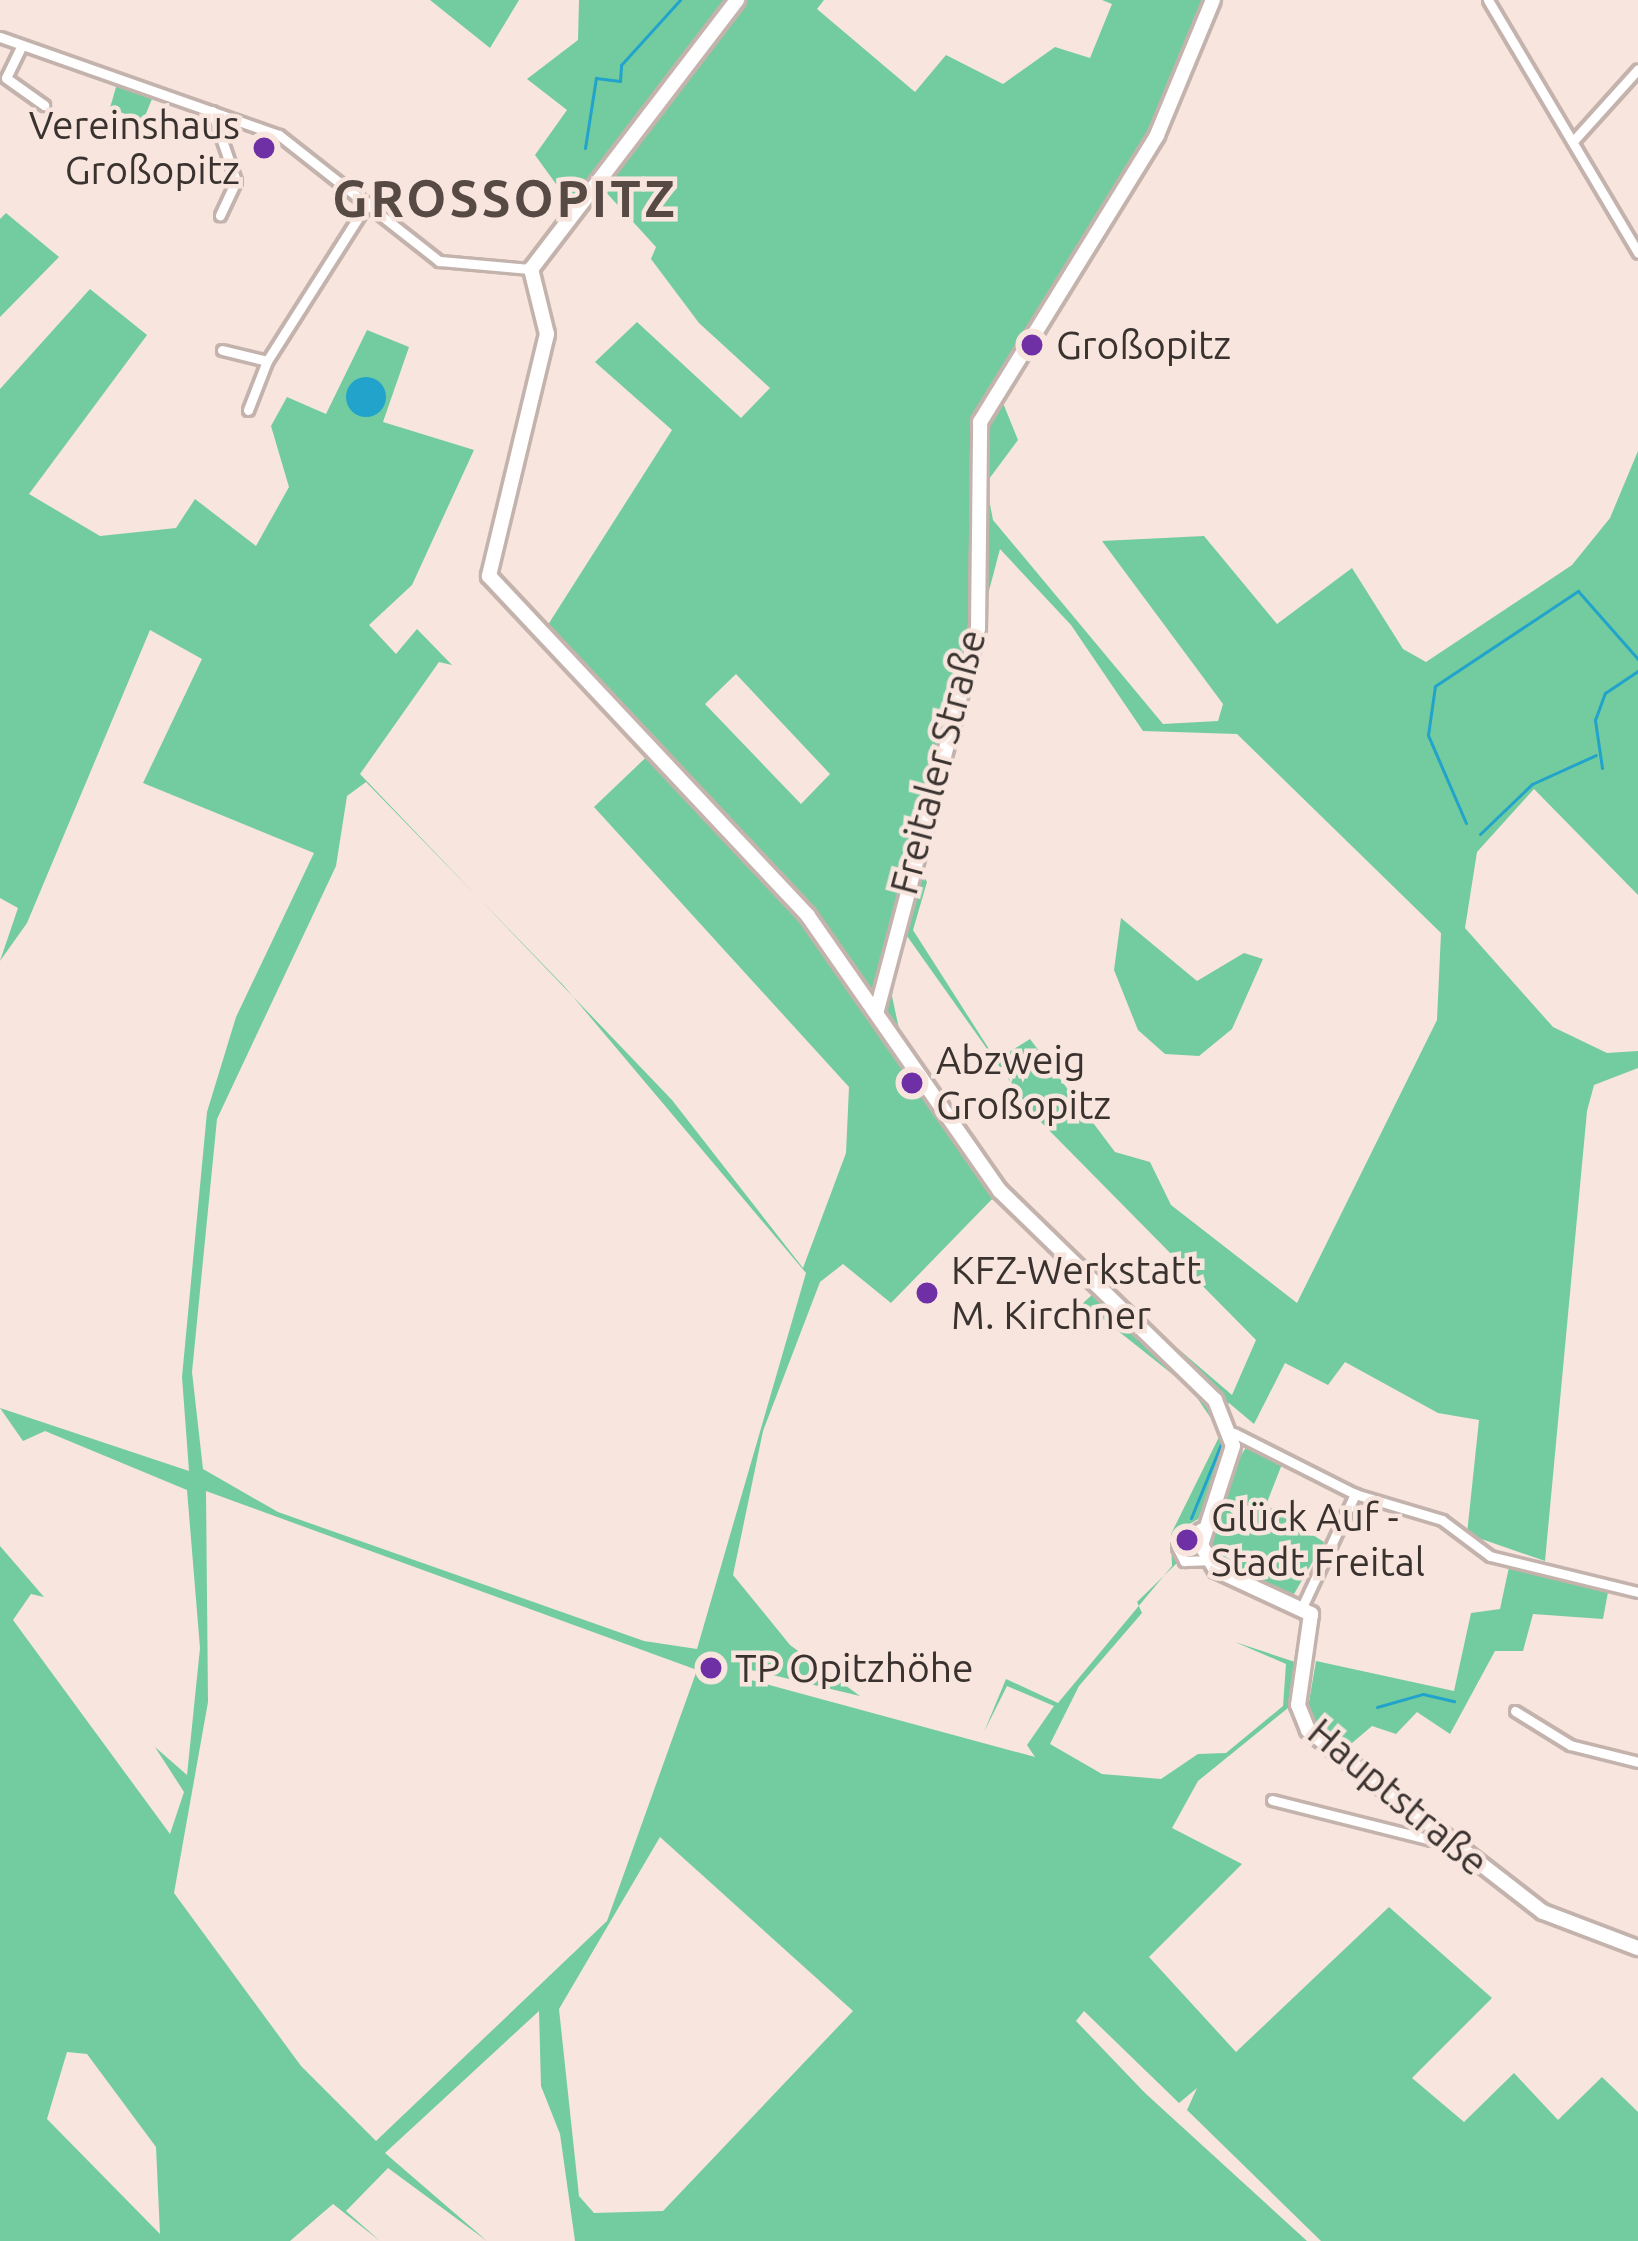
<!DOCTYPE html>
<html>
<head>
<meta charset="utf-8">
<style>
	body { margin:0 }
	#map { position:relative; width:1638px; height:2241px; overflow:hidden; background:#f7e5de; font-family:Ubuntu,sans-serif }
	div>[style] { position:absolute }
	.green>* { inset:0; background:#73cc9f }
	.water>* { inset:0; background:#22a3cc }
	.round { border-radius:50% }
	.stream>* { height:3px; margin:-1.5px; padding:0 1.5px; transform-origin:1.5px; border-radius:1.5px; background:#22a3cc }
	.roads { filter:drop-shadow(3px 0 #c4b3ad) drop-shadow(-3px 0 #c4b3ad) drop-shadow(0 3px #c4b3ad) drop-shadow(0 -3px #c4b3ad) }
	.street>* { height:9px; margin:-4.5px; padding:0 4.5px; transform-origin:4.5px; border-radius:4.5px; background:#fff }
	.secondary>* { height:14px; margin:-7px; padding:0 7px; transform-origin:7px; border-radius:7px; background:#fff }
	.dots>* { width:33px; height:33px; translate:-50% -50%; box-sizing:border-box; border:6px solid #f7e5de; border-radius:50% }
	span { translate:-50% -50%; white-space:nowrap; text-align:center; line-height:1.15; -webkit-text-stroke:9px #f7e5de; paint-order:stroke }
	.poi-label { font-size:39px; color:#39322f }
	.right { translate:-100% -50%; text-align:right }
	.left { translate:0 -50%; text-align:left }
	.street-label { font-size:39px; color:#39322f }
	.district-label { font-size:51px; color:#574943; font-weight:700; letter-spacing:3px }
</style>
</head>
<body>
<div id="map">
	<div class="green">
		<i style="clip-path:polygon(430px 0,519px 0,490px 48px)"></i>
		<i style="clip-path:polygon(evenodd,579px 0,824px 0,817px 9px,915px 92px,946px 55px,1003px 84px,1055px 47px,1090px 58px,1112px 4px,1102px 0,1219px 0,1149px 164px,1001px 398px,1018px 440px,986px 483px,993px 520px,1163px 724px,1218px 721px,1223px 704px,1102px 541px,1204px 536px,1277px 624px,1352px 568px,1403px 649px,1426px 662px,1572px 565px,1610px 518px,1638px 451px,1638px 895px,1534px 789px,1477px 852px,1465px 928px,1553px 1027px,1607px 1053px,1638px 1051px,1638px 1068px,1594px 1085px,1587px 1111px,1545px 1561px,1467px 1534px,1479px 1420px,1438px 1413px,1345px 1362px,1328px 1385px,1285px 1363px,1254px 1424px,1229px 1403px,1217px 1408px,1226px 1451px,1198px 1519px,1173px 1534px,1177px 1563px,1137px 1602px,1142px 1613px,1079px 1686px,1050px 1744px,1102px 1774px,1161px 1779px,1198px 1754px,1226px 1753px,1283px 1706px,1286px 1664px,1235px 1642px,1295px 1662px,1288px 1708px,1198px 1781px,1172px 1828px,1242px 1864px,1149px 1957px,1236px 2052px,1389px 1907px,1492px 1998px,1412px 2078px,1464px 2122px,1514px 2073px,1558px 2120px,1602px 2077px,1638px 2112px,1638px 2241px,1321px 2241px,1187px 2110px,1197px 2088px,1179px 2103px,1084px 2011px,1076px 2021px,1145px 2093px,1307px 2241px,575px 2241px,560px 2134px,541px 2086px,539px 2011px,385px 2153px,487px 2241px,388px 2168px,346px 2211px,380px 2241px,333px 2204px,290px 2241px,0 2241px,0 1546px,44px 1597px,31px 1594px,13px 1620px,170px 1834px,184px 1792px,155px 1747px,187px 1775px,200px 1648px,187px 1490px,45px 1431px,23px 1441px,0 1408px,189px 1471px,182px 1377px,207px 1112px,236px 1017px,314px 853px,143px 783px,202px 659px,150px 630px,27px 923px,0 961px,18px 908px,0 898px,0 389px,90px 289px,147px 335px,29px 494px,100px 536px,176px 528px,195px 499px,256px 546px,289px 487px,271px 426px,287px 397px,326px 414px,367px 330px,409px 347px,383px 422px,474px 450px,412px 585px,369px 625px,396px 654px,417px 629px,452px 665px,439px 662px,360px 774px,672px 1100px,803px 1268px,846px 1153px,849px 1087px,594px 807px,661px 743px,544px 631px,672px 430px,595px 362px,637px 322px,741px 418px,770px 388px,699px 323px,651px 259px,656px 247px,593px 178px,569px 202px,535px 155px,567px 110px,527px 79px,578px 40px,579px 0,1000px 549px,1071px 625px,1143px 731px,1237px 734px,1441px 933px,1437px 1020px,1297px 1303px,1171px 1205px,1150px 1162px,1115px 1152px,1030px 1039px,996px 1060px,913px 930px,927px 882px,917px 863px,1000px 549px,579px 0,736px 674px,830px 774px,801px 804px,705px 704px,736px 674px,579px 0,366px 782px,564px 986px,806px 1273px,697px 1649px,644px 1641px,278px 1512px,203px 1469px,192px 1372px,217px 1119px,336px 866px,347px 796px,366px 782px,579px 0,902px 929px,1034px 1115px,1256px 1340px,1232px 1395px,1105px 1286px,975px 1149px,899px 1029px,892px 996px,902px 929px,579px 0,996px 1195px,1093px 1294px,1083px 1303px,1191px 1389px,1221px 1433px,1171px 1534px,1172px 1566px,1058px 1703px,1006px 1679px,984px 1732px,1007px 1686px,1054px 1706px,1027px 1745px,1035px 1757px,744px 1678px,747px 1669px,860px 1696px,790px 1645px,733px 1575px,763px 1431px,820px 1282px,843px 1264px,891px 1303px,996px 1195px,579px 0,206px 1491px,697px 1670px,607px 1921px,376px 2141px,301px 2066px,174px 1893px,208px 1702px,206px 1491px,579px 0,660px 1837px,853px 2011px,663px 2211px,594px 2213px,579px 2196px,559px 2009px,660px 1837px,579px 0,67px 2052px,87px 2054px,156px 2147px,160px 2234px,47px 2119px,67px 2052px)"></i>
		<i style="clip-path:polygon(118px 80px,154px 94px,143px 121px,110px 108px)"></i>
		<i style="clip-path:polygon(6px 213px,59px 257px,0 317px,0 219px)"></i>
		<i style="clip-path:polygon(1121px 918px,1197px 981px,1244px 953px,1263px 959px,1232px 1029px,1199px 1056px,1165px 1054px,1138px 1030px,1114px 970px)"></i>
		<i style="clip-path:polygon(1248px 1444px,1284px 1459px,1266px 1505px,1324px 1542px,1294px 1594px,1230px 1570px,1212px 1545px,1220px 1490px)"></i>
		<i style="clip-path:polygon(1509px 1567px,1608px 1592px,1603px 1619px,1533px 1614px,1523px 1651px,1495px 1651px,1450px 1734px,1417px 1712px,1396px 1734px,1372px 1726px,1345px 1749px,1322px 1731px,1308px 1708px,1316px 1661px,1454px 1691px,1471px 1613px,1500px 1609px)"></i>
	</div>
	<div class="water">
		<i class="round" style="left:346px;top:377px;width:40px;height:40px"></i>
	</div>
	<div class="stream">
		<i style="left:585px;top:148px;width:71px;rotate:-81.1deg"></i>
		<i style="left:596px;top:78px;width:24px;rotate:7deg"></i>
		<i style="left:620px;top:81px;width:16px;rotate:-86deg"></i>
		<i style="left:621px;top:65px;width:88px;rotate:-47.8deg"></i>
		<i style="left:1602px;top:768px;width:49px;rotate:-98.3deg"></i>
		<i style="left:1595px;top:720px;width:29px;rotate:-70deg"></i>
		<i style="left:1605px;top:693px;width:40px;rotate:-34deg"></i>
		<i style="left:1466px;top:823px;width:96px;rotate:-113.4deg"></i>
		<i style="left:1428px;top:735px;width:49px;rotate:-81.9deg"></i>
		<i style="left:1435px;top:686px;width:172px;rotate:-33.6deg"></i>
		<i style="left:1578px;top:591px;width:91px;rotate:48.6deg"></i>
		<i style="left:1480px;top:834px;width:72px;rotate:-43.9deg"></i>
		<i style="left:1532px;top:784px;width:70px;rotate:-24.4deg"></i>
		<i style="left:1139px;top:1340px;width:82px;rotate:42deg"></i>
		<i style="left:1191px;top:1518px;width:85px;rotate:-67.9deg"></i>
		<i style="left:1377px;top:1707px;width:48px;rotate:-15.8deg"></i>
		<i style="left:1423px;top:1694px;width:32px;rotate:13deg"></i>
	</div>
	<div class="roads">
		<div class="street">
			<i style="left:1488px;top:0;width:294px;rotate:59.3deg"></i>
			<i style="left:0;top:37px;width:296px;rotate:19.4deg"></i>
			<i style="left:279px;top:135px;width:204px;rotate:38.2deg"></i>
			<i style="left:439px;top:261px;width:92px;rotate:5deg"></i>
			<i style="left:21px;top:47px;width:34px;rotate:116deg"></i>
			<i style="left:6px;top:78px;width:47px;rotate:35.4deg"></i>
			<i style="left:212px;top:111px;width:74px;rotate:71.1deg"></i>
			<i style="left:236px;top:181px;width:38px;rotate:115deg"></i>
			<i style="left:1575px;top:139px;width:94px;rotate:-48deg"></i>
			<i style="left:222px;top:350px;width:46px;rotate:13.7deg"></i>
			<i style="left:248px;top:410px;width:53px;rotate:-68.8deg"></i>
			<i style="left:267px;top:361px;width:188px;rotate:-57.6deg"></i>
			<i style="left:1234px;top:1433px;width:136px;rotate:26.8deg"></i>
			<i style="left:1355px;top:1494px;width:91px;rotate:16.6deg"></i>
			<i style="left:1442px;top:1520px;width:60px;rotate:36.9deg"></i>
			<i style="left:1490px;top:1556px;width:152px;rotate:13.7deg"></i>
			<i style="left:1200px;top:1528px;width:30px;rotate:140deg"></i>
			<i style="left:1177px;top:1547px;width:16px;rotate:63deg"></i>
			<i style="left:1184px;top:1561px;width:23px;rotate:-2deg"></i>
			<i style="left:1303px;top:1605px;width:123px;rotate:-64.9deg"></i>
			<i style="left:1515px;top:1711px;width:65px;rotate:31.7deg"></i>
			<i style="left:1570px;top:1745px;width:70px;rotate:14deg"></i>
			<i style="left:1272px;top:1800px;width:164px;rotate:14.1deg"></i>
			<i style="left:1431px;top:1840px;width:9px;rotate:-63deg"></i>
		</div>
		<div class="secondary">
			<i style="left:737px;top:0;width:339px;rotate:127.4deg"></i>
			<i style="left:531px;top:269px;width:67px;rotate:76.2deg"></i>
			<i style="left:547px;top:334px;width:249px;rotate:103.5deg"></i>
			<i style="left:489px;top:576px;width:466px;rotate:46.8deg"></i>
			<i style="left:808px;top:916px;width:335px;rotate:55.1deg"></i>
			<i style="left:1000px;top:1191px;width:300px;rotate:44.2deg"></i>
			<i style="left:1215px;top:1400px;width:49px;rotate:68.6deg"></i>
			<i style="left:1233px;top:1446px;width:104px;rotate:107.9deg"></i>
			<i style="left:1201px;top:1545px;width:29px;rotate:59deg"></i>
			<i style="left:1216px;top:1570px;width:105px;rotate:24.9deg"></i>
			<i style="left:1311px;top:1614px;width:92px;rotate:98.1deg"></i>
			<i style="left:1298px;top:1705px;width:27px;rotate:68deg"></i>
			<i style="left:1308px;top:1730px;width:297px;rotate:37.8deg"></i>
			<i style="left:1543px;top:1912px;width:102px;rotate:20.8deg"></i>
			<i style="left:877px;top:1010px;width:394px;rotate:-75.2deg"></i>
			<i style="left:978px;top:629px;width:207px;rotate:-89.4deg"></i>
			<i style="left:980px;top:422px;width:337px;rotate:-58.3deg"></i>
			<i style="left:1157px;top:135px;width:146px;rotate:-67.5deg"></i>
		</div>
	</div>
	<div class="dots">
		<i style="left:264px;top:148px;background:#7030a5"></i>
		<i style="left:1032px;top:345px;background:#7030a5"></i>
		<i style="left:912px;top:1083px;background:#7030a5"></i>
		<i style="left:927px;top:1293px;background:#7030a5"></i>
		<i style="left:1187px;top:1540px;background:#7030a5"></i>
		<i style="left:711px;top:1668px;background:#7030a5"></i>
	</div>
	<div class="poi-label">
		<span class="right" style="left:240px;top:148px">Vereinshaus<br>Großopitz</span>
		<span class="left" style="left:1056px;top:345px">Großopitz</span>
		<span class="left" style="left:936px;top:1083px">Abzweig<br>Großopitz</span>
		<span class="left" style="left:951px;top:1293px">KFZ-Werkstatt<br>M. Kirchner</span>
		<span class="left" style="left:1211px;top:1540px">Glück Auf -<br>Stadt Freital</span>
		<span class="left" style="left:735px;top:1668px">TP Opitzhöhe</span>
	</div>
	<div class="street-label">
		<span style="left:938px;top:762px;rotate:-75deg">Freitaler Straße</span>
		<span style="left:1398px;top:1797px;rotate:40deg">Hauptstraße</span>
	</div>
	<div class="district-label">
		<span style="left:505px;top:198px">GROSSOPITZ</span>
	</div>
</div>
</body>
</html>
